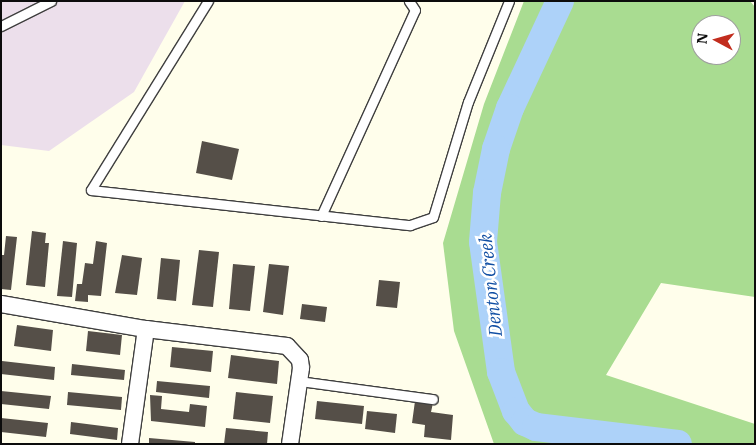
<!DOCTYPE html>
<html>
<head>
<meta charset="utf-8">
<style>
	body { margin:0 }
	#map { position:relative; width:756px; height:445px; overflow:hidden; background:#fffeeb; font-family:"IBM Plex Serif",serif }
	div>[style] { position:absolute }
	.industrial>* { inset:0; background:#ecdfeb }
	.forest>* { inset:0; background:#a9dc91 }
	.river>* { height:28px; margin:-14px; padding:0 14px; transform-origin:14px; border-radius:14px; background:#add2f9 }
	.building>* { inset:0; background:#554f48 }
	.roads { filter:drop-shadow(1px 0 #3f3f3f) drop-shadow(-1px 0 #3f3f3f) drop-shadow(0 1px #3f3f3f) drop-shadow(0 -1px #3f3f3f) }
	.lane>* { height:9px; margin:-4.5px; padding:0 4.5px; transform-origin:4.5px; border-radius:4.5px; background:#fff }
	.street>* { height:16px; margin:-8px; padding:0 8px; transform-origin:8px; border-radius:8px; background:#fff }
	span { translate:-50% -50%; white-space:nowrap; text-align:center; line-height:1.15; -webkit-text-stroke:5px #fff; paint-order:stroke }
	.water-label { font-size:18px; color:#104ea3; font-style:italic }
	.frame { position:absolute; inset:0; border:2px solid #0c0c0c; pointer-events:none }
	.north { position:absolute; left:691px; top:15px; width:50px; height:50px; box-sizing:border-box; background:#fff; border:1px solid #9e9e9e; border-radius:50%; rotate:276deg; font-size:14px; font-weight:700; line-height:20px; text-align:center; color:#0c0c0c }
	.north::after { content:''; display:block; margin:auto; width:18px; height:22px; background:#c22d1e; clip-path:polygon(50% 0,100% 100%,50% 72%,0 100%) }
</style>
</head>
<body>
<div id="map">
	<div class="industrial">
		<i style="clip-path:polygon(1px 1px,185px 1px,134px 92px,49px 151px,1px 145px)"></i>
	</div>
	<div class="forest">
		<i style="clip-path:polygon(evenodd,524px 1px,750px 1px,755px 7px,755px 297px,661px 283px,606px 375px,755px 424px,755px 444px,494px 444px,454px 331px,443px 243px,484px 104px,524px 1px,701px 25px,731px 25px,731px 55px,701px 55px,701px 25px)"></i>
	</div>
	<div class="river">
		<i style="left:560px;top:1px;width:118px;rotate:115deg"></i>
		<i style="left:510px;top:108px;width:43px;rotate:108.9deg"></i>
		<i style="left:496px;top:149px;width:45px;rotate:101.6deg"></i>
		<i style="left:487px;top:193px;width:49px;rotate:94.7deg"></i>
		<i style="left:483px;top:242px;width:131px;rotate:82.1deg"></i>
		<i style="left:501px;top:372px;width:42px;rotate:69deg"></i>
		<i style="left:516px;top:411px;width:14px;rotate:51deg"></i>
		<i style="left:525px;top:422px;width:12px;rotate:24deg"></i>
		<i style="left:536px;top:427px;width:143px;rotate:6.8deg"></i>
	</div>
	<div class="building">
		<i style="clip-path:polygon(202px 141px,239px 149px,232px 180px,196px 173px)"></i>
		<i style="clip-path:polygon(32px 231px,46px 233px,45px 243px,49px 243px,45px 287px,26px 285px)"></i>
		<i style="clip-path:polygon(6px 236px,17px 237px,11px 290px,1px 289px,1px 255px,4px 255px)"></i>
		<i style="clip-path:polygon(63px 241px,77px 243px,72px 297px,57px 296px)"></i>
		<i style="clip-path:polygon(96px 241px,107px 243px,101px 296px,88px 295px,88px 302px,75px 301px,77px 284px,82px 284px,85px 263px,93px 264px)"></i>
		<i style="clip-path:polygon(199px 250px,219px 252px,213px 307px,192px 305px)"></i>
		<i style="clip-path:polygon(122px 255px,142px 258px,137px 295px,115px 293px)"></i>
		<i style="clip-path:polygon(161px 258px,180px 260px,176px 301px,157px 299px)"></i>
		<i style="clip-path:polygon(233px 264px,255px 266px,250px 311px,229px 309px)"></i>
		<i style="clip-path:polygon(269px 264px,289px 266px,283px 315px,263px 312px)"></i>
		<i style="clip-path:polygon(379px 280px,400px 282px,397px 308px,376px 306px)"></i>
		<i style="clip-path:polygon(302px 304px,327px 307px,325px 322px,300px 319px)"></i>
		<i style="clip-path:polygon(17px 325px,53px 330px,51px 351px,14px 346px)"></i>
		<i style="clip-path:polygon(88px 331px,122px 335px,120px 355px,86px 351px)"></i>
		<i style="clip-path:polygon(172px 347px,213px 351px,211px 372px,170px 367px)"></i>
		<i style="clip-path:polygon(231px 355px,279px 361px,277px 384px,228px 378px)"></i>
		<i style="clip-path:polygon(2px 361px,55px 367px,54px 380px,1px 374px)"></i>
		<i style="clip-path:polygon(72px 364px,125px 370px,124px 380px,71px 375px)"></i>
		<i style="clip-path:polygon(157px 381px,210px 386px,209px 398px,156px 392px)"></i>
		<i style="clip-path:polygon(1px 391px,51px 396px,49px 409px,1px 404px)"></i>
		<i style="clip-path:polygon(68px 392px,122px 397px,121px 410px,67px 405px)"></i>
		<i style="clip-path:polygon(236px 392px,273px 396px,270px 423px,233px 419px)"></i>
		<i style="clip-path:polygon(150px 395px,162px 396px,161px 409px,189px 412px,190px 404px,207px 406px,205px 427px,151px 421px)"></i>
		<i style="clip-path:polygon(317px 401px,364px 406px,362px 424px,315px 419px)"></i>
		<i style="clip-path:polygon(415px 401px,433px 403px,431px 412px,453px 415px,451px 440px,424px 437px,425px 425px,412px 423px)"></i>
		<i style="clip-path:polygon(367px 411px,397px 414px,395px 433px,365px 429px)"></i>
		<i style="clip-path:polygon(1px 418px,48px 423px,46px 437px,1px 432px)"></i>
		<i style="clip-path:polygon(71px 422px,118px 428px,117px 440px,70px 434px)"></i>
		<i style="clip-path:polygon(226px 428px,268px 432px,267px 444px,224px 444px)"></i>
		<i style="clip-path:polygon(149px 438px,195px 442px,195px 444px,149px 444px)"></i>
	</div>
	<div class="roads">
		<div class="lane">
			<i style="left:208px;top:1px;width:222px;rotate:121.8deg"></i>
			<i style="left:91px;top:190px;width:321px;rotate:6.3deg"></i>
			<i style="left:410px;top:225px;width:24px;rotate:-19deg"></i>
			<i style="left:433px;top:217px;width:120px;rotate:-73.1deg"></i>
			<i style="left:468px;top:102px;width:109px;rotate:-67.9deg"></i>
			<i style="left:1px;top:26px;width:56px;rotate:-26.6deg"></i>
			<i style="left:321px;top:216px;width:226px;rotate:-65.5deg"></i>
			<i style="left:415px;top:10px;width:11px;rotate:-124deg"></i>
			<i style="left:299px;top:381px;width:135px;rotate:7.7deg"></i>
		</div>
		<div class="street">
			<i style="left:1px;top:304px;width:147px;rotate:9.8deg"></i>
			<i style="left:146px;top:329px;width:142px;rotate:6.9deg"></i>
			<i style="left:287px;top:346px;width:19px;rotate:47deg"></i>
			<i style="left:300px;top:360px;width:8px;rotate:83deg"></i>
			<i style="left:301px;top:368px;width:77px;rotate:98.2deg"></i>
			<i style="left:130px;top:444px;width:116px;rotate:-82.1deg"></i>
		</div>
	</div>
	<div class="water-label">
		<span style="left:491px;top:285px;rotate:-96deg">Denton Creek</span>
	</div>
	<div class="frame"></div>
	<div class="north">N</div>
</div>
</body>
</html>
